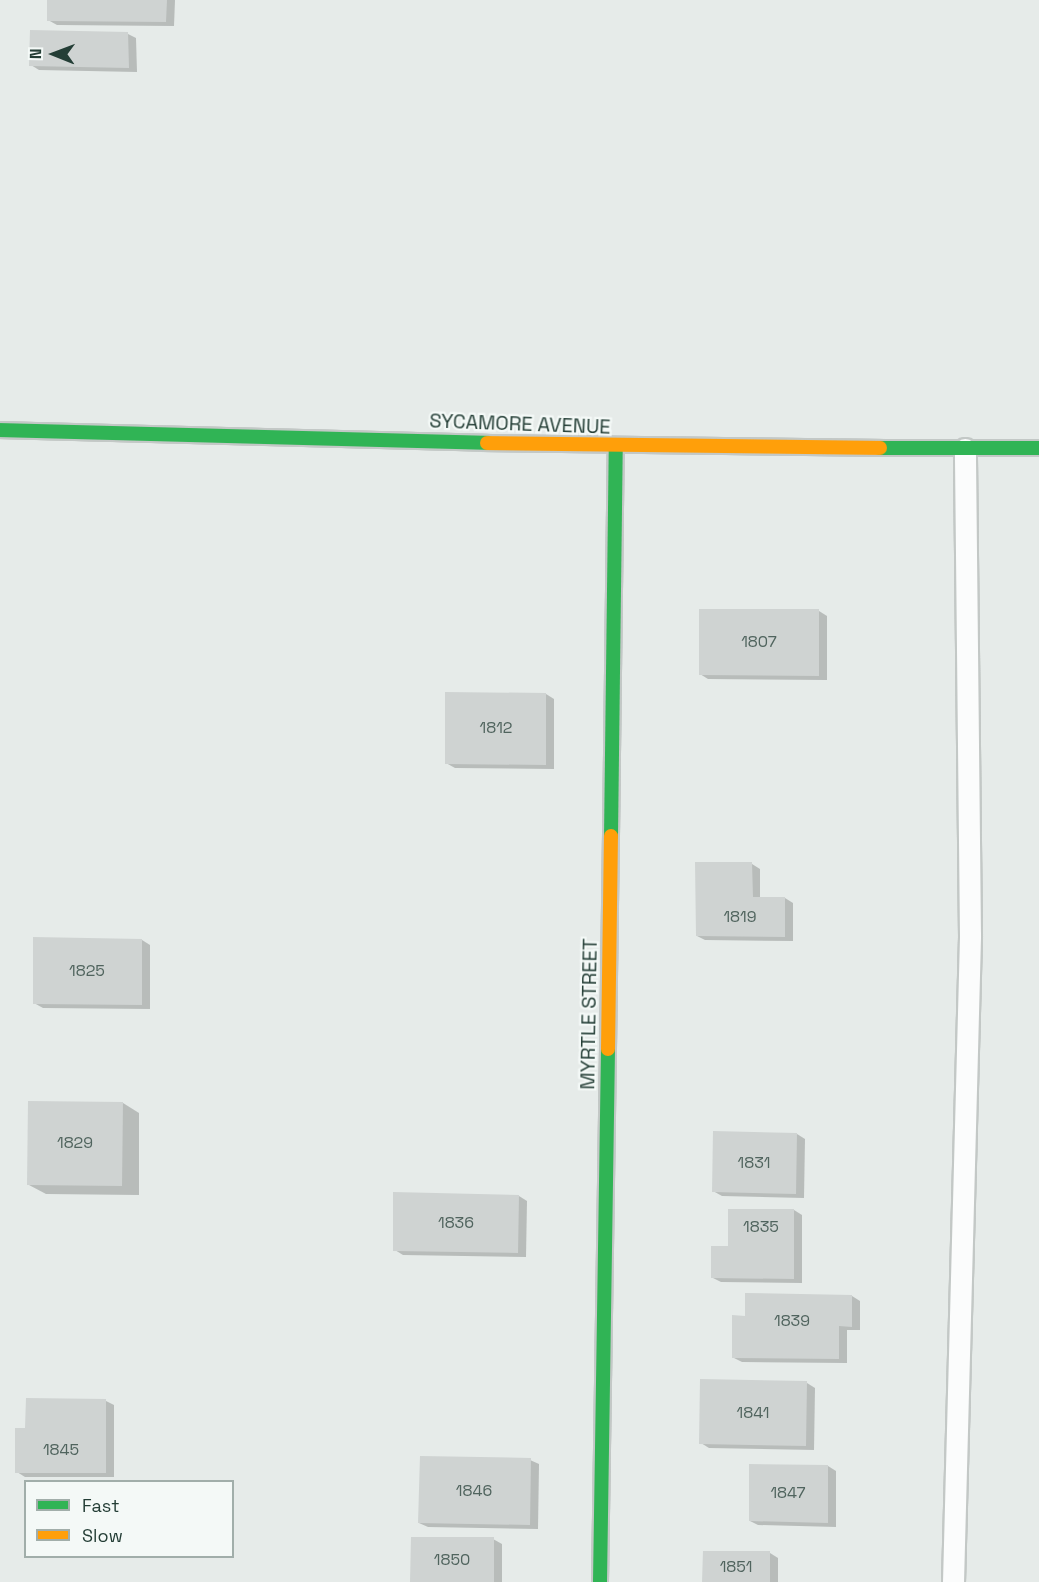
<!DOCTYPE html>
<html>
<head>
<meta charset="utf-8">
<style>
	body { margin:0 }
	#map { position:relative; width:1039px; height:1582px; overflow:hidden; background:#e6ebe9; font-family:"Space Grotesk",sans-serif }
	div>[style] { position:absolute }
	.shadow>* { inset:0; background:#0003 }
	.building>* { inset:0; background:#cfd3d2 }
	.roads { filter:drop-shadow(2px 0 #c3c8c6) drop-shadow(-2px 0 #c3c8c6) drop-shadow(0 2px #c3c8c6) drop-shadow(0 -2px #c3c8c6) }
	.lane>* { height:21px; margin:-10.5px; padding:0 10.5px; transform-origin:10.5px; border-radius:10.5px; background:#fbfcfc }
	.fast>* { height:14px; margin:-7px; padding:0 7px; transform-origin:7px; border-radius:7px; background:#30b455 }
	.slow>* { height:14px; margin:-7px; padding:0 7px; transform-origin:7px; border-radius:7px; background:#ff9f0a }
	span { translate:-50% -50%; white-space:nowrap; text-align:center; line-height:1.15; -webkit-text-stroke:4.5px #f4f9f7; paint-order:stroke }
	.number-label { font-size:16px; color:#50645e }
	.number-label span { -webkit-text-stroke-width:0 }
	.street-label { font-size:20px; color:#243e36 }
	.legend { position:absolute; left:24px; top:1480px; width:210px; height:78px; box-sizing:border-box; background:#f4f9f7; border:2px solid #a1aeaa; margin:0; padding:8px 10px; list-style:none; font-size:18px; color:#243e36 }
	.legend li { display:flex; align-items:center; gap:12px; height:30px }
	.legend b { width:30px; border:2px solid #a1aeaa }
	.north { position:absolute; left:24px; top:24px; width:60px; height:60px; -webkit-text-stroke:4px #f4f9f7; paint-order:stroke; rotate:271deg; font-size:16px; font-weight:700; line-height:24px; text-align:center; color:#243e36 }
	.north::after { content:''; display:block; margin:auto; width:21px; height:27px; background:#243e36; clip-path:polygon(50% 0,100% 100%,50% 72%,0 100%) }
</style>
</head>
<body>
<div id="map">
	<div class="shadow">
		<i style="clip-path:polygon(49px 0,175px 0,174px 26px,57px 25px,48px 20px)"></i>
		<i style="clip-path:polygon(128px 34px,136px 38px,137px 72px,39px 70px,31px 65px)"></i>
		<i style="clip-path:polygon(819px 611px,827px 616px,827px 680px,708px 679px,700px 674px)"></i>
		<i style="clip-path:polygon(546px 694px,554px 699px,554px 769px,455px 768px,446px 763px)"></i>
		<i style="clip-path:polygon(752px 864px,760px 869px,760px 898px,785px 898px,793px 903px,793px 941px,705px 940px,697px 936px)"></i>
		<i style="clip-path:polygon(142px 940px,150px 945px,150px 1009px,43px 1008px,34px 1003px)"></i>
		<i style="clip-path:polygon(123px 1103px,139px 1113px,139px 1195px,46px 1194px,29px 1185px)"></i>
		<i style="clip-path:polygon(797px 1134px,805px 1139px,804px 1198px,722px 1196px,713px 1191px)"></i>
		<i style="clip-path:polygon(519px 1196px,527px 1201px,526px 1257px,403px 1255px,395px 1250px)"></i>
		<i style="clip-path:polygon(794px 1210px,802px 1215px,802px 1283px,721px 1282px,713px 1278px)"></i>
		<i style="clip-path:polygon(852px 1296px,860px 1301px,860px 1330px,847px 1330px,847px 1363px,742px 1362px,734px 1358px,747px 1317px)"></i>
		<i style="clip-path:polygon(807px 1383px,815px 1388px,814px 1450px,709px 1448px,701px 1443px)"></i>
		<i style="clip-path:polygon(106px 1401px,114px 1405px,114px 1477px,25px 1477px,17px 1472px,27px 1429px)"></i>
		<i style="clip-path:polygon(530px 1460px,539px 1464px,538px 1529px,428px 1527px,419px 1523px)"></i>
		<i style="clip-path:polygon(828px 1466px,836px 1471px,836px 1527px,758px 1525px,750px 1521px)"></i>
		<i style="clip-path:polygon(493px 1539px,502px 1544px,502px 1582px,412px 1582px)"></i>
		<i style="clip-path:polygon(704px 1553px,770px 1553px,778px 1558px,778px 1582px,704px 1582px)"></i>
	</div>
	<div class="building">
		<i style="clip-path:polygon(47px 0,167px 0,166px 22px,47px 21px)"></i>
		<i style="clip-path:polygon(30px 30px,128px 32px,129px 68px,29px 66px)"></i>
		<i style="clip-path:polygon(699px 609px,819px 609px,819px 676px,699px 675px)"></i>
		<i style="clip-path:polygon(445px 692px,546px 693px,546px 765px,445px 764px)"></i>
		<i style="clip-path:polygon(695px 862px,752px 862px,753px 897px,785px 897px,785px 937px,696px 936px)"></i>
		<i style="clip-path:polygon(33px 937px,142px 939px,142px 1005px,33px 1004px)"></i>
		<i style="clip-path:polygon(28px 1101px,123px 1102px,122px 1186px,27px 1185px)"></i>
		<i style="clip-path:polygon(713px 1131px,797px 1133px,796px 1194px,712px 1192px)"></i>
		<i style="clip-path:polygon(393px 1192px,519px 1195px,518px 1253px,393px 1251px)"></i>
		<i style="clip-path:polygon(728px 1209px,794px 1209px,794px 1279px,711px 1278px,711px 1246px,728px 1246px)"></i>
		<i style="clip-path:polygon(745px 1293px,852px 1295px,852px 1327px,839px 1326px,839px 1359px,732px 1358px,732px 1315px,745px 1316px)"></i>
		<i style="clip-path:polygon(700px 1379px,807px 1381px,806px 1446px,699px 1444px)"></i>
		<i style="clip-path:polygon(26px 1398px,106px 1399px,106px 1473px,15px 1473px,15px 1428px,25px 1428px)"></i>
		<i style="clip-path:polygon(420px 1456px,531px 1458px,530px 1525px,418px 1523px)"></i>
		<i style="clip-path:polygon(749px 1464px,828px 1465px,828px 1523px,749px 1521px)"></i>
		<i style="clip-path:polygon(411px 1537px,494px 1537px,494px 1582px,410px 1582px)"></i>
		<i style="clip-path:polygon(703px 1551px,770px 1551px,770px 1582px,702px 1582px)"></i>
	</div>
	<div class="roads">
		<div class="lane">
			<i style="left:953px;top:1582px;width:647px;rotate:-88.49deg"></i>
			<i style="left:970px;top:935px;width:486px;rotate:-90.6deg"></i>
		</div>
		<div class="fast">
			<i style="left:0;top:430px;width:487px;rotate:1.5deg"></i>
			<i style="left:880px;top:448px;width:159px"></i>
			<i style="left:611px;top:836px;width:389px;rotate:-89.3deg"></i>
			<i style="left:600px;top:1582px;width:533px;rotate:-89.14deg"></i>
		</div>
		<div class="slow">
			<i style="left:487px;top:443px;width:393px;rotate:0.7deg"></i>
			<i style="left:608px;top:1049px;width:213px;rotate:-89.2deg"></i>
		</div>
	</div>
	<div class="number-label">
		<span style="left:759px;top:642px">1807</span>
		<span style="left:496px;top:728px">1812</span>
		<span style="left:740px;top:917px">1819</span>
		<span style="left:87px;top:971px">1825</span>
		<span style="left:75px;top:1143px">1829</span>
		<span style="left:754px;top:1163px">1831</span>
		<span style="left:456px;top:1223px">1836</span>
		<span style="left:761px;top:1227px">1835</span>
		<span style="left:792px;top:1321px">1839</span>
		<span style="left:753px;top:1413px">1841</span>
		<span style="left:61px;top:1450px">1845</span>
		<span style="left:474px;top:1491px">1846</span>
		<span style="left:788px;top:1493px">1847</span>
		<span style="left:452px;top:1560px">1850</span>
		<span style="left:736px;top:1567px">1851</span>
	</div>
	<div class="street-label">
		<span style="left:520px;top:424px;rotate:2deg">SYCAMORE AVENUE</span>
		<span style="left:589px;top:1014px;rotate:-89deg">MYRTLE STREET</span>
	</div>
	<ul class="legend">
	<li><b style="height:8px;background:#30b455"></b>Fast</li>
	<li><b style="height:8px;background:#ff9f0a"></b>Slow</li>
	</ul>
	<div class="north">N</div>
</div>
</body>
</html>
